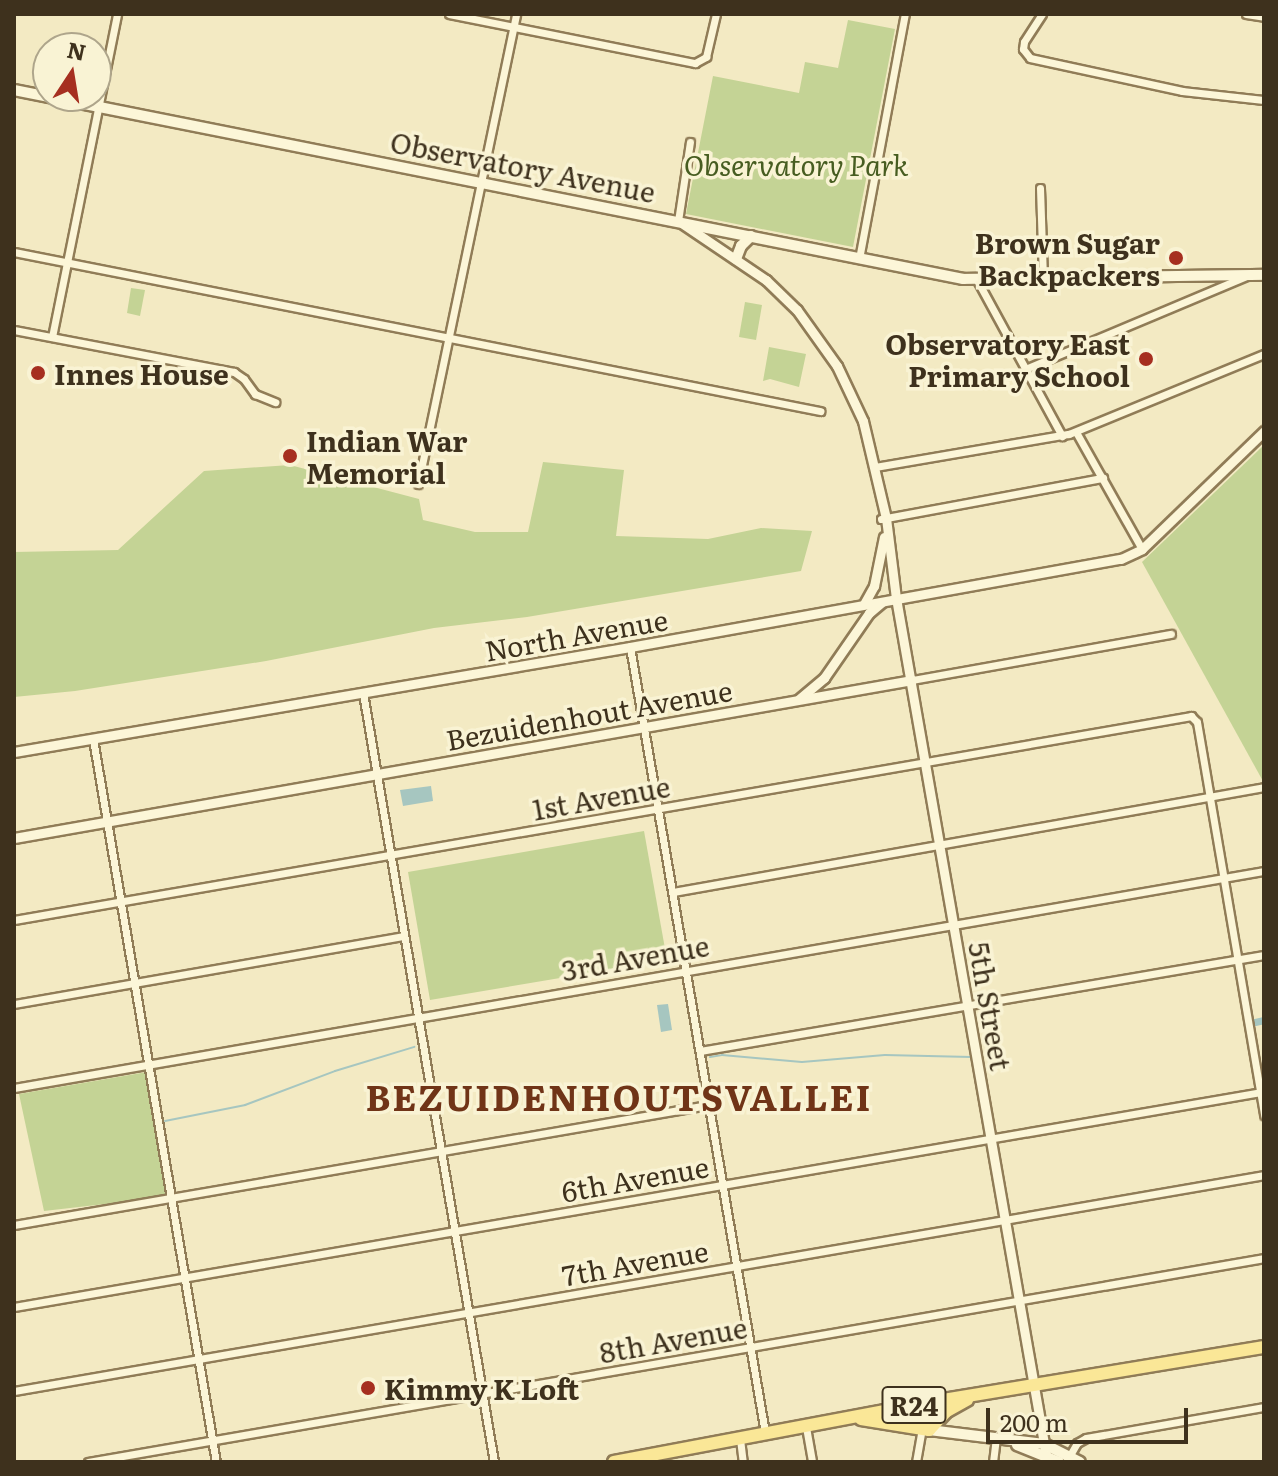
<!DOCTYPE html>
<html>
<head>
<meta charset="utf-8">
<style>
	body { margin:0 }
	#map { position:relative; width:1278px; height:1476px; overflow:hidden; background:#f3eac3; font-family:Literata,serif }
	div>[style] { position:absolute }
	.green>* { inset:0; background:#c4d395 }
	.water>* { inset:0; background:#a6c6c0 }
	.stream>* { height:2px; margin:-1px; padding:0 1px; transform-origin:1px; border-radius:1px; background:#a6c6c0 }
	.canal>* { height:7px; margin:-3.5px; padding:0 3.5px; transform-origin:3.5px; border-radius:3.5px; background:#a6c6c0 }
	.roads { filter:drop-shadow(2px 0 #907c57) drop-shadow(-2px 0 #907c57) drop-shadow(0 2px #907c57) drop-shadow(0 -2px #907c57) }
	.minor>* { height:7px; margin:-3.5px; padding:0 3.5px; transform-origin:3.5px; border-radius:3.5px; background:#fcf6d8 }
	.tertiary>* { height:9px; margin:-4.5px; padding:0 4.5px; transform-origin:4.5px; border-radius:4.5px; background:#fcf6d8 }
	.secondary>* { height:10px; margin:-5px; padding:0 5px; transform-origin:5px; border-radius:5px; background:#fcf6d8 }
	.primary>* { height:12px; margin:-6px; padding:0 6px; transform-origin:6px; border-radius:6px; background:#fae797 }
	.dots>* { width:22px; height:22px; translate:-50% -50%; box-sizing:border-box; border:4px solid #f9f3d4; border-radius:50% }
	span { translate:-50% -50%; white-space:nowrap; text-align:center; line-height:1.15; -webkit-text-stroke:7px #f9f3d4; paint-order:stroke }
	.shield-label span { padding:2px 6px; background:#f9f3d4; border:2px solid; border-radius:6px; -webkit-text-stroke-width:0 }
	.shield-label { font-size:26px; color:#3e311d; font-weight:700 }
	.park-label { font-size:28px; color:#475d21; font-style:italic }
	.street-label { font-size:28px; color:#3e311d }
	.poi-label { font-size:28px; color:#3e311d; font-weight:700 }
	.right { translate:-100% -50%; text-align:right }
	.left { translate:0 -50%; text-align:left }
	.district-label { font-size:36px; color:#703417; font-weight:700; letter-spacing:2px }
	.frame { position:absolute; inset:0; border:16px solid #3e311d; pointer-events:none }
	.north { position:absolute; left:32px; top:32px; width:80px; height:80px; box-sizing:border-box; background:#f9f3d4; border:2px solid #aea58b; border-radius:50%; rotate:12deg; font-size:22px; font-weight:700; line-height:32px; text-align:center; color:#3e311d }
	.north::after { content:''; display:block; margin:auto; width:28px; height:36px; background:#a62f20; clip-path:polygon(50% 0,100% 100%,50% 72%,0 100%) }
	.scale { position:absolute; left:986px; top:1408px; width:202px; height:36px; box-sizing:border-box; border:4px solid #3e311d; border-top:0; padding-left:10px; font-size:24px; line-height:28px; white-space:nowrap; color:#3e311d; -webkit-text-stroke:6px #f9f3d4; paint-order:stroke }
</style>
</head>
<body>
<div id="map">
	<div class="green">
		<i style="clip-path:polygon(848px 20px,895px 29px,853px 247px,686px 214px,713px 76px,799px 93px,805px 62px,838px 68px)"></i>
		<i style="clip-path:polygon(131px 288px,145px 290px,140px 316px,127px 313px)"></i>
		<i style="clip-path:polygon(745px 302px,762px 305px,756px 340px,739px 337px)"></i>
		<i style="clip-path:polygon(769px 347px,806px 354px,799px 387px,770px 379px,763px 381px)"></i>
		<i style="clip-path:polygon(1264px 445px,1264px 783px,1142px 562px)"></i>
		<i style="clip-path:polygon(543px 462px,624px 470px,616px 536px,708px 539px,761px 528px,812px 531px,801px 571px,527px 617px,434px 628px,266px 661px,75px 691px,14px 697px,14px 552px,118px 550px,204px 471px,290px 465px,419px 499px,423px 520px,475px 532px,528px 532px)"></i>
		<i style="clip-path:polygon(644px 831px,667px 960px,430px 1000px,408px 872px)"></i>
		<i style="clip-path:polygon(147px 1072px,166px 1197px,44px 1211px,19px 1094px)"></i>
	</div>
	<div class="water">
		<i style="clip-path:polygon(431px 786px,433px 801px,403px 806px,400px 790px)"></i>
		<i style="clip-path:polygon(668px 1004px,672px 1030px,661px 1032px,657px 1005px)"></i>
	</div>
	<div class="stream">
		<i style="left:710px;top:1057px;width:12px;rotate:-9deg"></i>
		<i style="left:722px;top:1055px;width:80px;rotate:5deg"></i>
		<i style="left:802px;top:1062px;width:83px;rotate:-4.8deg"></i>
		<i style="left:885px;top:1055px;width:86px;rotate:1.3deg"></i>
		<i style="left:165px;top:1121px;width:82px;rotate:-11.3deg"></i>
		<i style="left:245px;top:1105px;width:96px;rotate:-20.7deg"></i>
		<i style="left:335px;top:1071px;width:83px;rotate:-16.9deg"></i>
	</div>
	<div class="canal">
		<i style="left:1255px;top:1022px;width:9px;rotate:-13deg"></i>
	</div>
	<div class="roads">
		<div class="minor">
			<i style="left:449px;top:14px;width:251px;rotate:11.3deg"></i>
			<i style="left:695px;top:63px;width:13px;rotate:-29deg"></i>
			<i style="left:706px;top:57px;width:44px;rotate:-76.9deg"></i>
			<i style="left:1042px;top:14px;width:33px;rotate:123deg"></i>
			<i style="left:1024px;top:42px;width:7px;rotate:98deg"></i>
			<i style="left:1023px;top:49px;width:11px;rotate:52deg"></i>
			<i style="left:1030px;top:58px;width:156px;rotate:12.2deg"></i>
			<i style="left:1182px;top:91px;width:82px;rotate:6.3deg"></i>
			<i style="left:1246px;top:14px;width:18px;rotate:9deg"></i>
			<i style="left:1040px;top:188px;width:91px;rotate:88.1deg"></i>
			<i style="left:678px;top:221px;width:80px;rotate:-81.4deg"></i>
			<i style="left:14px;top:252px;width:822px;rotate:11.16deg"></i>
			<i style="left:859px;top:259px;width:249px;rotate:-79.4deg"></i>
			<i style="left:977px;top:280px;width:178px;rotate:61.4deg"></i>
			<i style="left:14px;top:330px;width:224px;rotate:10.8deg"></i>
			<i style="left:234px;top:372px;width:12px;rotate:35deg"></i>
			<i style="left:244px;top:379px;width:19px;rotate:54deg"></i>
			<i style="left:255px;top:394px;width:22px;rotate:22deg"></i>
			<i style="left:52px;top:337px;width:329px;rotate:-78.6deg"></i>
			<i style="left:1025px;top:369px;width:238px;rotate:-22.8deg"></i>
			<i style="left:1076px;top:432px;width:134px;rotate:60.6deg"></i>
			<i style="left:875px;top:467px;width:197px;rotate:-9.7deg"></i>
			<i style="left:1069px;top:434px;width:211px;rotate:-22.3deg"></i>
			<i style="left:418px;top:484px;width:480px;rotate:-78.2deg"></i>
			<i style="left:881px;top:519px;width:226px;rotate:-10.5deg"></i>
			<i style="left:630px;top:647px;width:798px;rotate:80.25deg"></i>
			<i style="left:912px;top:680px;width:263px;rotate:-10.1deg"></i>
			<i style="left:363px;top:693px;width:780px;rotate:80.33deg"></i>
			<i style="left:93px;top:739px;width:733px;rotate:80.35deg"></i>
			<i style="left:673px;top:892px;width:600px;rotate:-10.07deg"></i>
			<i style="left:14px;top:920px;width:1195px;rotate:-9.83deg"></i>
			<i style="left:1191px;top:716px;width:8px;rotate:45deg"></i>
			<i style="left:1197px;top:722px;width:399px;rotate:80.3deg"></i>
			<i style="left:14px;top:1004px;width:394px;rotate:-9.9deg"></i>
			<i style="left:700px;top:1051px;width:572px;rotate:-9.66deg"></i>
			<i style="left:14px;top:1088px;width:1269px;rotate:-9.85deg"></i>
			<i style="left:14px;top:1225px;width:704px;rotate:-9.81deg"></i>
			<i style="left:14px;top:1307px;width:1265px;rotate:-9.78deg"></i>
			<i style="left:14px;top:1391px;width:1269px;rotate:-9.8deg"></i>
			<i style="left:806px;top:1427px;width:36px;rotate:80deg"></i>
			<i style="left:740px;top:1439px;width:23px;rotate:83deg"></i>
			<i style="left:88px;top:1462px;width:1194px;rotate:-9.84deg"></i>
			<i style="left:916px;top:1462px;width:34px;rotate:-80deg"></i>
			<i style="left:993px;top:1462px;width:23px;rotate:-83deg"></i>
			<i style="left:1066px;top:1462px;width:22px;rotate:-60deg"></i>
			<i style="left:1077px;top:1443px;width:10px;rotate:-29deg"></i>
			<i style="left:1086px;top:1438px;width:181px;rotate:-9.9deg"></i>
		</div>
		<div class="tertiary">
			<i style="left:683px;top:224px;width:100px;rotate:34deg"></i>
			<i style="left:766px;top:280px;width:43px;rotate:44.1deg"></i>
			<i style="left:797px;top:310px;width:69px;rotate:54.5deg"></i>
			<i style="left:837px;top:366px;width:61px;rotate:64.7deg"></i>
			<i style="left:863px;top:421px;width:100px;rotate:76.7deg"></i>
			<i style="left:886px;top:518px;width:81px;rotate:82.9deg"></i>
			<i style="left:896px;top:598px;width:870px;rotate:80.07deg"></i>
			<i style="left:864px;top:604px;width:21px;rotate:-61deg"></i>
			<i style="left:874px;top:586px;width:50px;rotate:-78.5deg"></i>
			<i style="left:799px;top:699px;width:33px;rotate:-40deg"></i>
			<i style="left:824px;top:678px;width:79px;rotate:-55.3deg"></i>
			<i style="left:869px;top:613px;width:17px;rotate:-40deg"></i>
			<i style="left:14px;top:752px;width:625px;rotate:-9.67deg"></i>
			<i style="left:630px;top:647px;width:499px;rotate:-10.2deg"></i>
			<i style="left:1121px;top:559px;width:23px;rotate:-25deg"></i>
			<i style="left:1142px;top:549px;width:170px;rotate:-44deg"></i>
			<i style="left:14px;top:838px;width:912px;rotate:-9.98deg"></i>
		</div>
		<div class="secondary">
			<i style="left:14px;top:90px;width:968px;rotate:11.26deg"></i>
			<i style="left:963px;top:279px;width:301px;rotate:-0.8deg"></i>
			<i style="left:736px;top:259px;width:14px;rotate:-69deg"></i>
			<i style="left:741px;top:246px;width:14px;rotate:-45deg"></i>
			<i style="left:929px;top:1430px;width:116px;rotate:6.9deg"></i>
			<i style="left:1044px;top:1444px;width:40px;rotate:26.6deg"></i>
			<i style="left:1017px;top:1445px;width:45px;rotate:22deg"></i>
		</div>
		<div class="primary">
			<i style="left:861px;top:1419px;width:69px;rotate:9.2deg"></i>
			<i style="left:929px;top:1430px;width:26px;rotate:-47deg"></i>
			<i style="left:947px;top:1411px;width:23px;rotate:-29deg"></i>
			<i style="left:614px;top:1462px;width:323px;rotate:-10.7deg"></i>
			<i style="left:931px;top:1402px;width:338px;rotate:-9.4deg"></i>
		</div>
	</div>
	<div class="dots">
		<i style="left:1176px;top:258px;background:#a62f20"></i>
		<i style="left:1146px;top:359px;background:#a62f20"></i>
		<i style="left:38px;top:373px;background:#a62f20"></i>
		<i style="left:290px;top:456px;background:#a62f20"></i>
		<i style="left:368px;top:1388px;background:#a62f20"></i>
	</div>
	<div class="shield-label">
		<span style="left:914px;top:1405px">R24</span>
	</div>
	<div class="park-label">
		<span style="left:796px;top:164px">Observatory Park</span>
	</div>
	<div class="street-label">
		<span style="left:523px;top:166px;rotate:11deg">Observatory Avenue</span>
		<span style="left:576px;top:634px;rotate:-10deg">North Avenue</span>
		<span style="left:589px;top:714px;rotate:-10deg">Bezuidenhout Avenue</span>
		<span style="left:601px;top:797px;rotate:-10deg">1st Avenue</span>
		<span style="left:635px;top:957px;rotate:-10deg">3rd Avenue</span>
		<span style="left:991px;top:1006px;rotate:80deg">5th Street</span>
		<span style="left:635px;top:1178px;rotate:-10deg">6th Avenue</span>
		<span style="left:635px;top:1262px;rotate:-10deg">7th Avenue</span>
		<span style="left:673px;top:1339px;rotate:-10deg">8th Avenue</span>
	</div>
	<div class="poi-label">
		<span class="right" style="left:1160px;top:258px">Brown Sugar<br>Backpackers</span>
		<span class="right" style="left:1130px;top:359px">Observatory East<br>Primary School</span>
		<span class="left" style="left:54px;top:373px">Innes House</span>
		<span class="left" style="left:306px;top:456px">Indian War<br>Memorial</span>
		<span class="left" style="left:384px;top:1388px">Kimmy K Loft</span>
	</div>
	<div class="district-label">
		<span style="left:619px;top:1096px">BEZUIDENHOUTSVALLEI</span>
	</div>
	<div class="frame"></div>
	<div class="north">N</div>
	<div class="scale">200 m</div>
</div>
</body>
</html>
